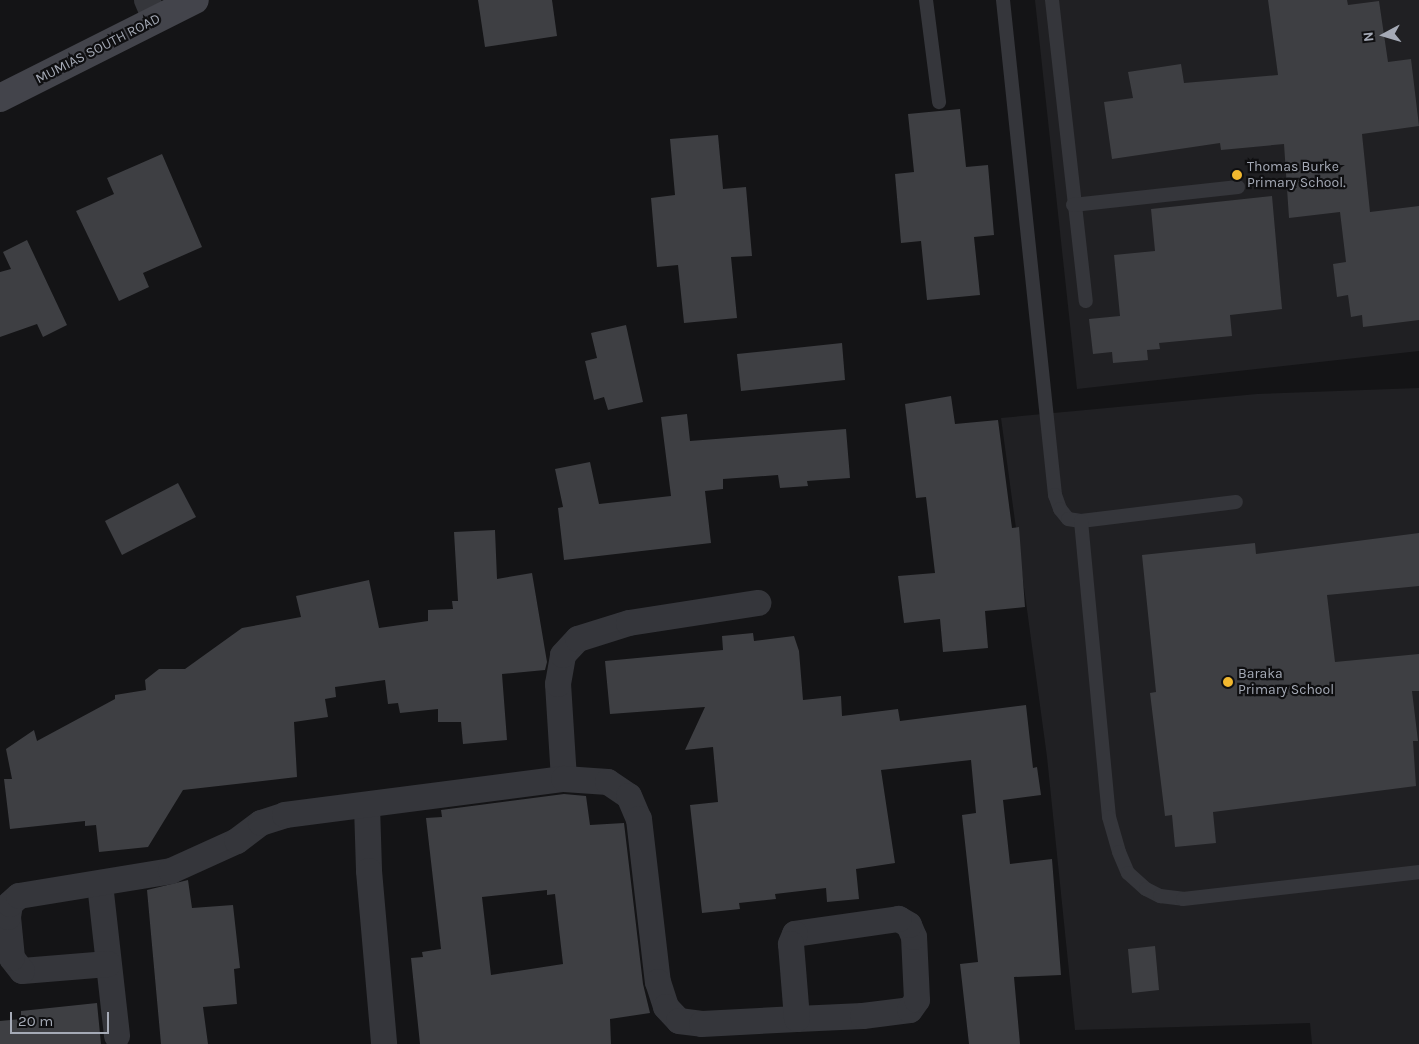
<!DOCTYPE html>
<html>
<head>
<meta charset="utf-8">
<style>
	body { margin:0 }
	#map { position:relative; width:1419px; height:1044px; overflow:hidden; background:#141416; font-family:Karla,sans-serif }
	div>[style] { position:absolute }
	.built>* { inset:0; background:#202023 }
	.building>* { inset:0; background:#3e3f43 }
	.lane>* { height:14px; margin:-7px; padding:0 7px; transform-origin:7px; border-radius:7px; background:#35363b }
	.street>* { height:26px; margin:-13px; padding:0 13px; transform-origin:13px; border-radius:13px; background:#35363b }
	.secondary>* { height:28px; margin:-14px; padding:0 14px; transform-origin:14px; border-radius:14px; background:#43444b }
	.dots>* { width:14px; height:14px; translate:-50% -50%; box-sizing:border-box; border:2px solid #0f0f11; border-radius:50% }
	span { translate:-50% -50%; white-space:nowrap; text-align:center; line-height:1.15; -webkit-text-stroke:4.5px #0f0f11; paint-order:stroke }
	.street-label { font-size:14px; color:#a5aab6 }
	.poi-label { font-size:14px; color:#a5aab6 }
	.left { translate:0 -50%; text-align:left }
	.north { position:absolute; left:1359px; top:10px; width:50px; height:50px; -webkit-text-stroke:4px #0f0f11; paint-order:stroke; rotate:264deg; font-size:14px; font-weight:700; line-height:20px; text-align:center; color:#a5aab6 }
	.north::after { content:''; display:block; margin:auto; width:18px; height:22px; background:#a5aab6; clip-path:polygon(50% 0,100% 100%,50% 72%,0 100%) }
	.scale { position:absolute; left:10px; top:1012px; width:99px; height:22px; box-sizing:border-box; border:2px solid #a5aab6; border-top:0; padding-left:6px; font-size:15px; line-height:18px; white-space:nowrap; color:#a5aab6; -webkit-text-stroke:4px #0f0f11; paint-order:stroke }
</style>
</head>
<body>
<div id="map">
	<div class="built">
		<i style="clip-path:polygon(1035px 0,1419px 0,1419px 351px,1077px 389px)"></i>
		<i style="clip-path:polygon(1419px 388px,1419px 1044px,1312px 1044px,1310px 1023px,1075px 1030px,1047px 757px,1001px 418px,1257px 394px)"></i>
	</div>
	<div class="building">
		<i style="clip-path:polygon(478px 0,552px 0,557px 36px,485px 47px)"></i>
		<i style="clip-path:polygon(1268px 0,1347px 0,1348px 5px,1379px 1px,1388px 62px,1411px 59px,1419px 126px,1362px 134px,1370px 212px,1419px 206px,1419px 320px,1363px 327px,1362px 315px,1351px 317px,1348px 295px,1337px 297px,1333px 264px,1346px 262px,1340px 212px,1289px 218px,1284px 144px,1221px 150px,1220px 143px,1112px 159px,1104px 102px,1133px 98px,1128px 72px,1181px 64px,1184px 83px,1278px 75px)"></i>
		<i style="clip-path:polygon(960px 109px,966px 167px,988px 165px,994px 235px,974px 237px,980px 295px,927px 300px,921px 241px,901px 243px,895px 174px,914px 172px,908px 114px)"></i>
		<i style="clip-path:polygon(718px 135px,723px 189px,746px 187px,752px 256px,731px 257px,737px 318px,684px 323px,678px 265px,657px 267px,651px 198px,675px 195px,670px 139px)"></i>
		<i style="clip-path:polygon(162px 154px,202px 247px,143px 273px,149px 287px,119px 301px,76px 211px,114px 194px,107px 178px)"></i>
		<i style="clip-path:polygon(1272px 196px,1282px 309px,1230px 315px,1232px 336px,1159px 343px,1160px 349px,1147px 350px,1148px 360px,1113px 363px,1112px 352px,1093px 354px,1089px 319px,1120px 316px,1114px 255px,1155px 251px,1151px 209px)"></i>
		<i style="clip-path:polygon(27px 240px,67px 325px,43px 337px,37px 324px,0 337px,0 272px,11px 269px,3px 252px)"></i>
		<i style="clip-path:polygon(626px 325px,643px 402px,608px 410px,604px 397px,594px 400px,585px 361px,597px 358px,591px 333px)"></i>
		<i style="clip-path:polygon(842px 343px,845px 380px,741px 391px,737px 354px)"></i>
		<i style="clip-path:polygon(951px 396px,955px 424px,998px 420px,1012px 528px,1019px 527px,1025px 607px,985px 611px,988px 648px,943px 652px,940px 619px,904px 623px,898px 576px,935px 573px,926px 497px,916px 498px,905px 404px)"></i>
		<i style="clip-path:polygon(687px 414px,690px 441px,846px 429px,850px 478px,807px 481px,808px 486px,780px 488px,778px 475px,723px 479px,723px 489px,705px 491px,711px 543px,564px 560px,558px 508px,563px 507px,555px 469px,590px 462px,599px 504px,671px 496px,661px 417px)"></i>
		<i style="clip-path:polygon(178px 483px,196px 517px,122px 555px,105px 521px)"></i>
		<i style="clip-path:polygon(495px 530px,497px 579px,532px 573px,547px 662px,545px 670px,502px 674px,507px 740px,463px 744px,461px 722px,438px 722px,438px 709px,400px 713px,398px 703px,388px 704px,385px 680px,335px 687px,336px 697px,325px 699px,328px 717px,294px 722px,297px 777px,183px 790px,148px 847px,99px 852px,96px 825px,85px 826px,85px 821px,10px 829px,4px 779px,12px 779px,6px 749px,34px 730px,37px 741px,115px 699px,115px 695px,146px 690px,145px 680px,159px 669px,185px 669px,242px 628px,301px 617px,296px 596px,369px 580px,379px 628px,428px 621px,428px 610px,453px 609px,452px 601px,458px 601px,454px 532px)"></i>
		<i style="clip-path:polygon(1419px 533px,1419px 586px,1327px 595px,1335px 662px,1419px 654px,1419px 691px,1412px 691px,1418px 741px,1413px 741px,1416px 786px,1213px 812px,1216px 843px,1175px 847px,1172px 815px,1165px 816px,1150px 693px,1156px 692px,1142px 555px,1255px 543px,1256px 554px)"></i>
		<i style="clip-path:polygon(753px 633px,754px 641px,794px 636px,799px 651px,803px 700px,841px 696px,842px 716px,898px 709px,900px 721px,1026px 705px,1033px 768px,1037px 767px,1041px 795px,1003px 800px,1010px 864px,1052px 859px,1061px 975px,1014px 977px,1020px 1044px,969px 1044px,960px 964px,978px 962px,962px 815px,976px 813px,971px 760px,881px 770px,895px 863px,856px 869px,859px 899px,827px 902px,826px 888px,775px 894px,776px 899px,739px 903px,740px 909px,702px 913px,690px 805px,718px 802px,713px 747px,685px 750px,705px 707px,610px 714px,605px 661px,723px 650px,722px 636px)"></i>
		<i style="clip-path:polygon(evenodd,564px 794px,586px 796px,590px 825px,624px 823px,643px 984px,650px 1013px,610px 1019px,611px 1044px,420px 1044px,411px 958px,423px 957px,422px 952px,441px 949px,426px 818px,442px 817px,441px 810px,564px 794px,547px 890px,547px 895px,555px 894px,563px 964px,491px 975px,482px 897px,547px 890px)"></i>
		<i style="clip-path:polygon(188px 880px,192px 908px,233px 905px,240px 968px,234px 969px,237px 1004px,203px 1007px,208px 1044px,161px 1044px,147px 890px)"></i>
		<i style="clip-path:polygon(1155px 946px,1159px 990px,1132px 993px,1128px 949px)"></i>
		<i style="clip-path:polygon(97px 1003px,101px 1044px,0 1044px,0 1021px,21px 1019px,21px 1011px)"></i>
	</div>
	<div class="lane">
		<i style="left:926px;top:0;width:103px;rotate:82.7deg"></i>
		<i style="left:1003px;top:0;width:498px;rotate:84deg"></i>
		<i style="left:1055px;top:495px;width:15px;rotate:70deg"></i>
		<i style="left:1060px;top:509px;width:13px;rotate:51deg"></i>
		<i style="left:1068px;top:519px;width:13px;rotate:9deg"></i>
		<i style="left:1081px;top:521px;width:156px;rotate:-7deg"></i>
		<i style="left:1052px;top:0;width:303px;rotate:83.6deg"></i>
		<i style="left:1073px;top:205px;width:166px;rotate:-6.2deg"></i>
		<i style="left:1081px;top:521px;width:297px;rotate:84.6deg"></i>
		<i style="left:1109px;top:817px;width:36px;rotate:74deg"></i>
		<i style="left:1119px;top:852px;width:23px;rotate:67deg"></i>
		<i style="left:1128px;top:873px;width:24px;rotate:42deg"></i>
		<i style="left:1146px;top:889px;width:16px;rotate:27deg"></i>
		<i style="left:1160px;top:896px;width:23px;rotate:7deg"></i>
		<i style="left:1183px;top:899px;width:238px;rotate:-6.5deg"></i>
	</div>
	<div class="street">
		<i style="left:147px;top:0;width:21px;rotate:67deg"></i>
		<i style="left:564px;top:779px;width:95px;rotate:-93.6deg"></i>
		<i style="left:558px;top:684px;width:29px;rotate:-80deg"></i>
		<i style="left:563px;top:655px;width:22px;rotate:-47deg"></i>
		<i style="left:578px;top:639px;width:53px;rotate:-17.4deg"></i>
		<i style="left:629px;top:623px;width:131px;rotate:-8.8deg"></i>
		<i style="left:367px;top:806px;width:65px;rotate:88.2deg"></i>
		<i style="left:369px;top:871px;width:174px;rotate:85deg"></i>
		<i style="left:100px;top:884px;width:153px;rotate:83.6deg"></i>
		<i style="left:108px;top:964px;width:86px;rotate:175.3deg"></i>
		<i style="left:22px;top:971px;width:16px;rotate:-128deg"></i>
		<i style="left:12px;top:958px;width:41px;rotate:-95.6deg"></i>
		<i style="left:8px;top:917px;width:13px;rotate:-81deg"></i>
		<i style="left:10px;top:904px;width:12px;rotate:-42deg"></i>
		<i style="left:19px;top:896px;width:154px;rotate:-9.3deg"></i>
		<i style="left:171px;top:871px;width:72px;rotate:-24.4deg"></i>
		<i style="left:237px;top:841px;width:30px;rotate:-37deg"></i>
		<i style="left:261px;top:823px;width:25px;rotate:-18deg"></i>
		<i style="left:285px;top:815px;width:281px;rotate:-7.4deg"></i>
		<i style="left:564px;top:779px;width:44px;rotate:3.9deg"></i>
		<i style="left:608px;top:782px;width:25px;rotate:34deg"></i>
		<i style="left:629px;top:796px;width:25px;rotate:67deg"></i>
		<i style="left:639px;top:819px;width:164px;rotate:83.4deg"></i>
		<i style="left:658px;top:982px;width:26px;rotate:72deg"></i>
		<i style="left:666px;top:1007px;width:19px;rotate:47deg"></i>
		<i style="left:679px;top:1021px;width:23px;rotate:7deg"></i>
		<i style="left:702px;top:1024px;width:95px;rotate:-3deg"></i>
		<i style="left:797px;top:1019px;width:66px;rotate:-2.6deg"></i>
		<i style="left:863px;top:1016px;width:47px;rotate:-7.3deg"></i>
		<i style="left:910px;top:1010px;width:12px;rotate:-55deg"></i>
		<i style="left:917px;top:1000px;width:63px;rotate:-92.7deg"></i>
		<i style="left:914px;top:937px;width:13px;rotate:-113deg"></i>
		<i style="left:909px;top:925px;width:12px;rotate:-149deg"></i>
		<i style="left:899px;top:919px;width:105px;rotate:171.8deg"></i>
		<i style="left:795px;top:934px;width:11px;rotate:112deg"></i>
		<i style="left:791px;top:944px;width:75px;rotate:85.4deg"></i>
	</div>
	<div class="secondary">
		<i style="left:0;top:98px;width:218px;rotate:-26.7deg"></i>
	</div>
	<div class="dots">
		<i style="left:1237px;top:175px;background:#f2b82f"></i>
		<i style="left:1228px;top:682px;background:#f2b82f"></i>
	</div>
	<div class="street-label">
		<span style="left:98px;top:49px;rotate:-27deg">MUMIAS SOUTH ROAD</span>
	</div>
	<div class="poi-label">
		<span class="left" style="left:1247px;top:175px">Thomas Burke<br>Primary School.</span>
		<span class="left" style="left:1238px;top:682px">Baraka<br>Primary School</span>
	</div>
	<div class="north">N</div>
	<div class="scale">20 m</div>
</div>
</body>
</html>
